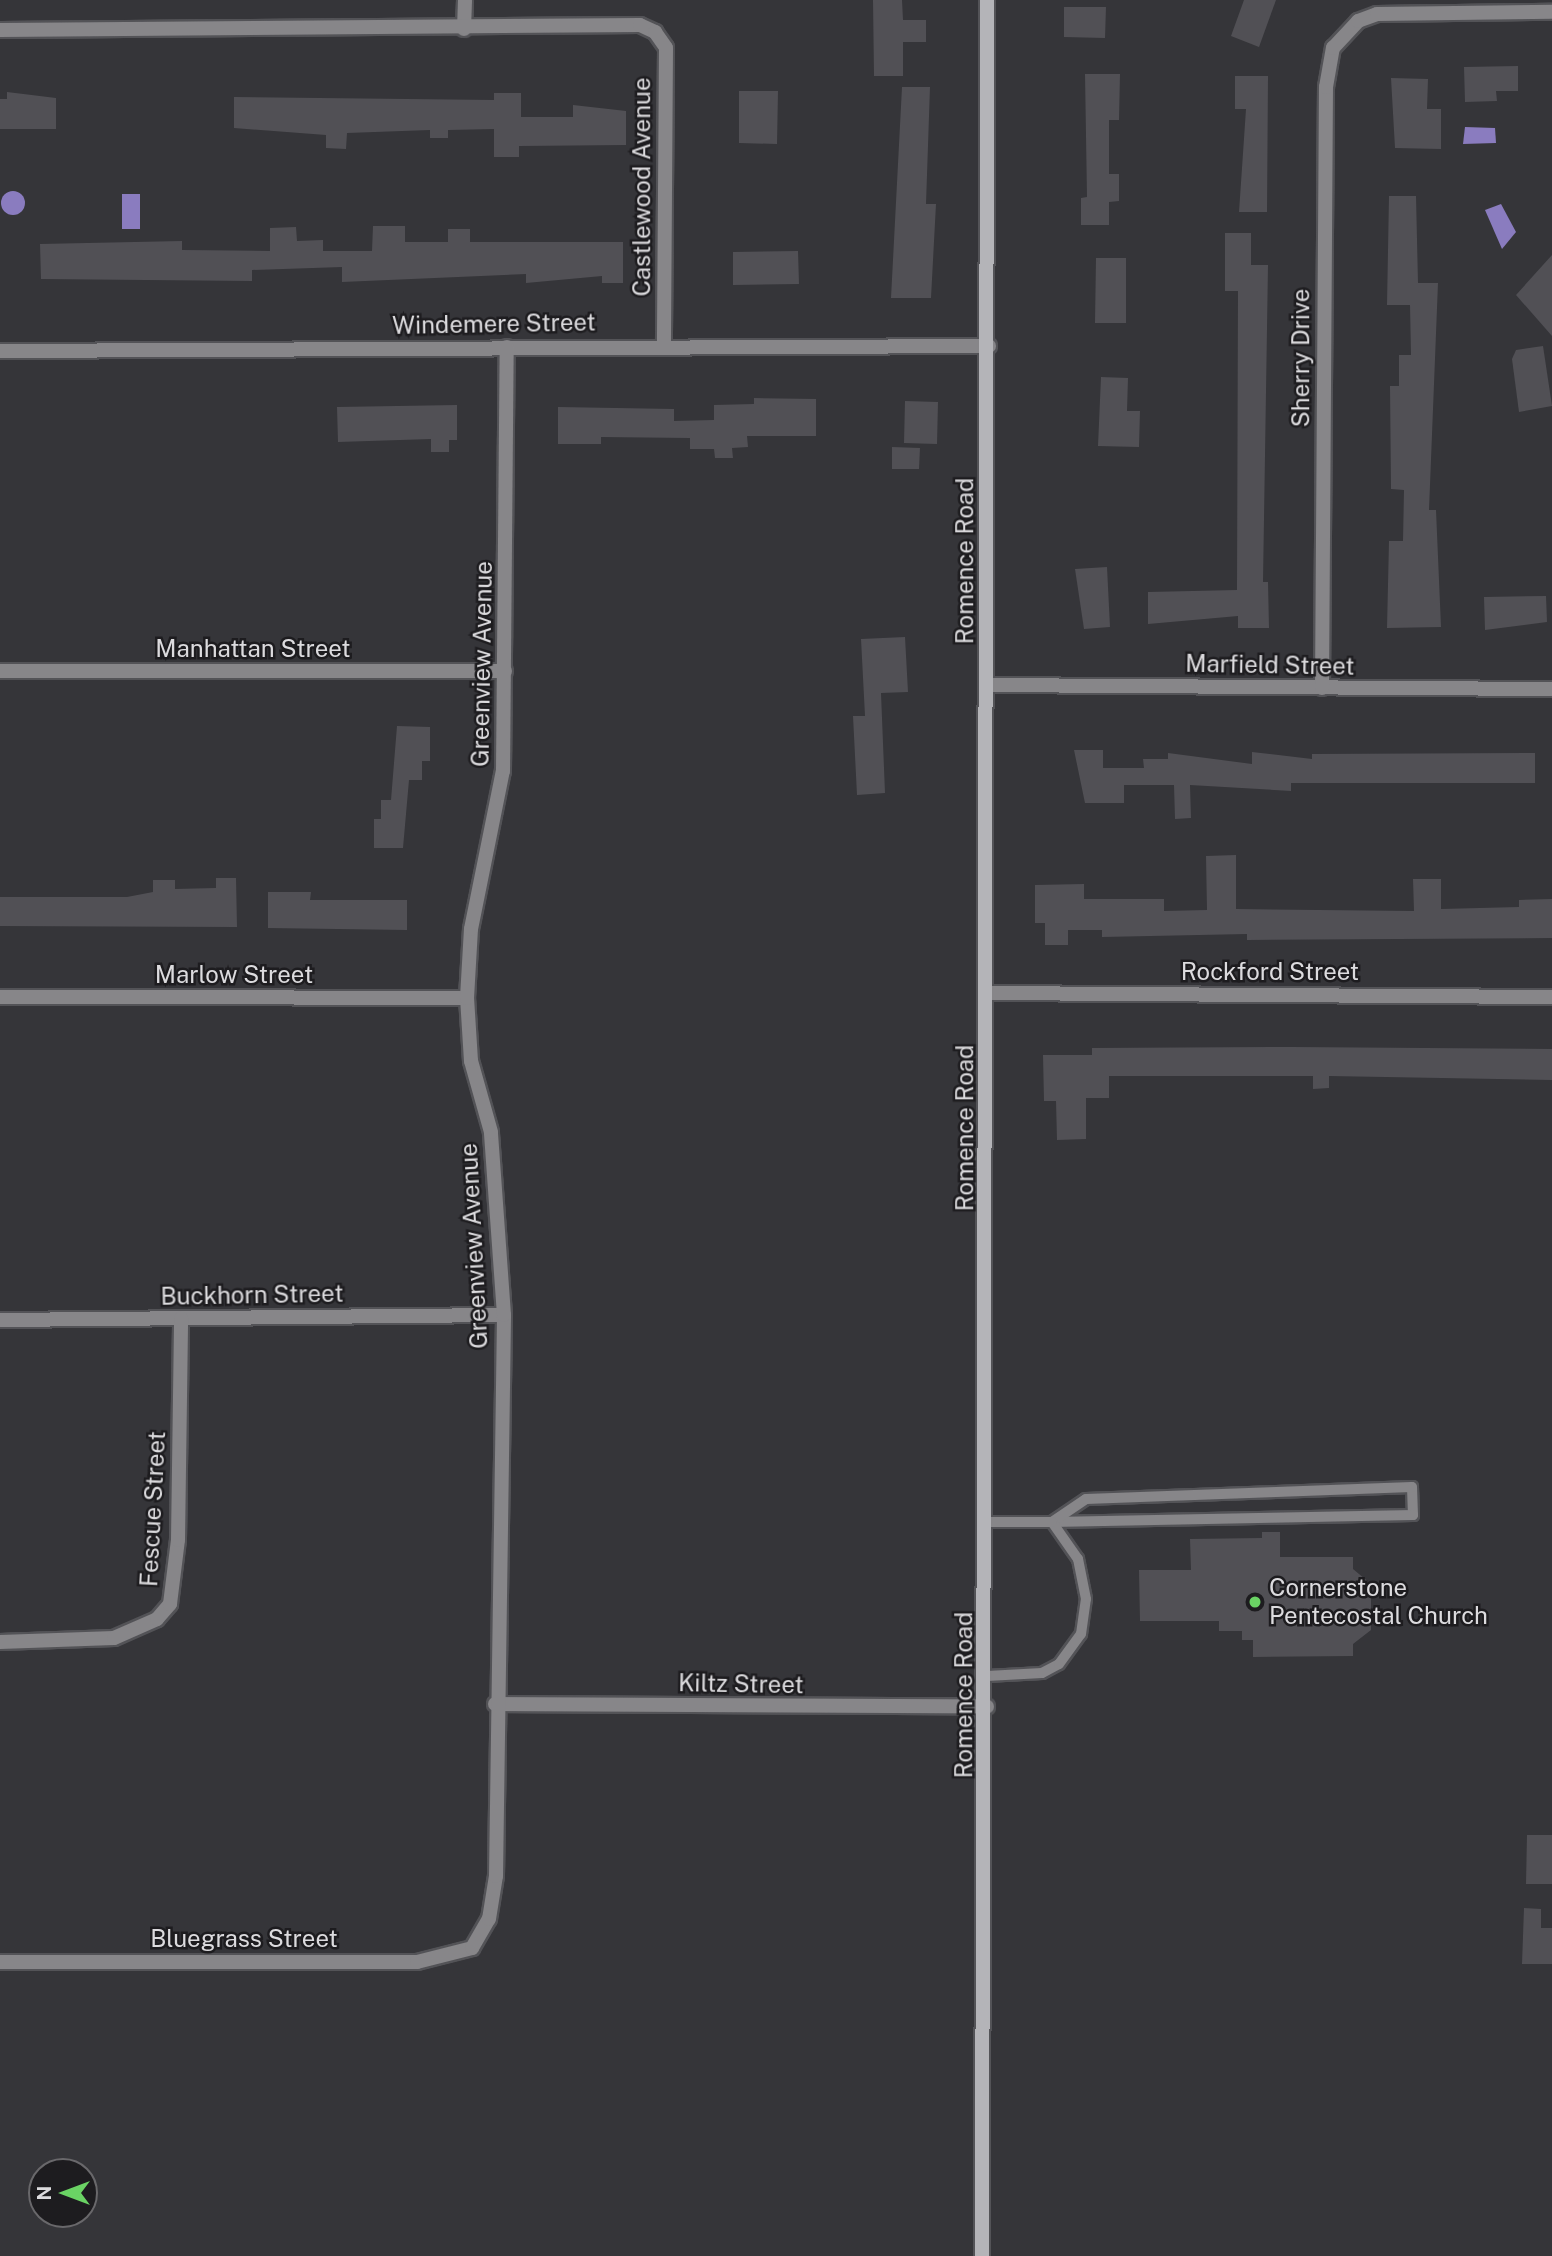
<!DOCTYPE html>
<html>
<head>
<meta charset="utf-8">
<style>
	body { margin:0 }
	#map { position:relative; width:1552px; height:2256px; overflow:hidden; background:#353539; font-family:"Public Sans",sans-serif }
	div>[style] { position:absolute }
	.water>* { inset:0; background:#8a7cbf }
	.round { border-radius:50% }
	.building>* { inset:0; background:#515055 }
	.roads { filter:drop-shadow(2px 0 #535357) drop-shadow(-2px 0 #535357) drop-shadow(0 2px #535357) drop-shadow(0 -2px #535357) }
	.lane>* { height:10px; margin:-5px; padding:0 5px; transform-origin:5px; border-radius:5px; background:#878689 }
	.street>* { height:14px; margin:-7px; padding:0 7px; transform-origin:7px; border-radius:7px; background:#878689 }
	.secondary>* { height:14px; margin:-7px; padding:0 7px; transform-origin:7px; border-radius:7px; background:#b4b4b8 }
	.dots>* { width:19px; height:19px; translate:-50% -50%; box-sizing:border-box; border:4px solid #1d1c1f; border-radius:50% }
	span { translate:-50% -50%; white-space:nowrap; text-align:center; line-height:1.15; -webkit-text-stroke:5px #1d1c1f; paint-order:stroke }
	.street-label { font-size:24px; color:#dcdbde }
	.poi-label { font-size:24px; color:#dcdbde }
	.left { translate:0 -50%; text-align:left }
	.north { position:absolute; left:28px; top:2158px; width:70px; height:70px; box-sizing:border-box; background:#1d1c1f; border:2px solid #69686b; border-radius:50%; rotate:270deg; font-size:19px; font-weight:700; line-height:28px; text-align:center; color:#dcdbde }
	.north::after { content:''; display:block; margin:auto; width:24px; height:32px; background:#6ad364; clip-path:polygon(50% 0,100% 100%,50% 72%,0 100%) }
</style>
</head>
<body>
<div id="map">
	<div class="water">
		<i style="clip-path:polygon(1495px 128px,1496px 143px,1463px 144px,1465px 127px)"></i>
		<i class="round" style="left:1px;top:191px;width:24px;height:24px"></i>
		<i style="clip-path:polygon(122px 194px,140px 194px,140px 229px,122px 229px)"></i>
		<i style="clip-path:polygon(1501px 204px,1516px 232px,1502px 249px,1485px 210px)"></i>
	</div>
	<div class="building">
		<i style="clip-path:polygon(873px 0,902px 0,903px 20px,926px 20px,926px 42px,903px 42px,903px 76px,874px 76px)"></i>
		<i style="clip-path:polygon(1244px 0,1276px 0,1259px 47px,1231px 36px)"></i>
		<i style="clip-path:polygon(1064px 7px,1106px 7px,1105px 38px,1064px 37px)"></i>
		<i style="clip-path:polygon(1518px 66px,1518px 91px,1496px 91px,1497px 101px,1465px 102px,1464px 67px)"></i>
		<i style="clip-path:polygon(1085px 74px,1120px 74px,1119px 120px,1109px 120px,1109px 174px,1119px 174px,1119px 201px,1109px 202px,1109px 225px,1081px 225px,1081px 198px,1087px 197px)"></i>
		<i style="clip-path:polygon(1235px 76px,1268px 76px,1267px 212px,1239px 212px,1246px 109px,1235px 109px)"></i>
		<i style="clip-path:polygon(1391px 78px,1428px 79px,1427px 109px,1441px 109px,1441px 149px,1395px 148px)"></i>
		<i style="clip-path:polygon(902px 87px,930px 87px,926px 204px,936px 204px,931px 298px,891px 298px)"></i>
		<i style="clip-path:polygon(739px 91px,778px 91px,777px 144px,739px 143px)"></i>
		<i style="clip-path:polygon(7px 92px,56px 98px,56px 129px,0 129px,0 99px,7px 99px)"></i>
		<i style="clip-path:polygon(494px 93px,521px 93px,521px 117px,573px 117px,573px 105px,626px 111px,626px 145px,519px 146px,519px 157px,494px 157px,494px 129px,448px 130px,448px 138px,430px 138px,430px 130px,347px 133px,346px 149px,326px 148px,326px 135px,234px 128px,234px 97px,494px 100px)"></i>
		<i style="clip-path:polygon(1389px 196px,1416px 196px,1418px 283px,1438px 283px,1429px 510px,1436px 510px,1441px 627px,1387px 628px,1389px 541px,1403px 541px,1404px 490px,1391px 489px,1390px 386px,1399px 386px,1399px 355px,1411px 355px,1410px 305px,1387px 305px)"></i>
		<i style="clip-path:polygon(373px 226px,405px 226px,405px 242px,448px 242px,448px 229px,470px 229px,470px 242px,623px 242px,623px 283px,602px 283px,602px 276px,526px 283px,526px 274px,342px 282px,342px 267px,252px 270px,252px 281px,41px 279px,40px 244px,182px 241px,182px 250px,270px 251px,270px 228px,296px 227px,297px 241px,323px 240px,323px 251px,372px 251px)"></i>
		<i style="clip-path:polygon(1225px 233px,1251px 233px,1251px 265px,1268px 265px,1263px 582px,1268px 582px,1269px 628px,1238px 628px,1238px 616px,1148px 624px,1148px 592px,1237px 590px,1238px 291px,1225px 291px)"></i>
		<i style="clip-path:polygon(798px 251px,799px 284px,733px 285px,733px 252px)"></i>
		<i style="clip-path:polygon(1552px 255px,1552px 336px,1516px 295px)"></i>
		<i style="clip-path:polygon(1096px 258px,1126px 258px,1126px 323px,1095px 323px)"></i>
		<i style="clip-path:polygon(1543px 346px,1552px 406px,1519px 412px,1512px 359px,1516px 350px)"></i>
		<i style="clip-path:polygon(1101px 377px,1128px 378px,1127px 411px,1140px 411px,1139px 447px,1098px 446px)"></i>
		<i style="clip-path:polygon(754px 398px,816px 399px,816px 436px,747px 436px,748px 447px,732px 448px,733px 458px,715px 458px,714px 449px,690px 449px,690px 438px,601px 437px,601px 444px,558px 444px,558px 407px,674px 409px,674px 421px,714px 420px,714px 405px,754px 404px)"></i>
		<i style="clip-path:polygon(905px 401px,938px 402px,937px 444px,904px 443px)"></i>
		<i style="clip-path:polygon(457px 405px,457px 440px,449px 440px,449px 452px,431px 452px,431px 439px,338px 442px,337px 407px)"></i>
		<i style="clip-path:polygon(892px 447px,920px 448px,919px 469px,892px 469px)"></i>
		<i style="clip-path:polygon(1107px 567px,1110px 627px,1084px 629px,1075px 569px)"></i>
		<i style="clip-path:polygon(1546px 596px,1547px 622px,1485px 630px,1484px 597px)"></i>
		<i style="clip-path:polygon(905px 637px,908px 692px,881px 693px,885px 793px,857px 795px,853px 716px,865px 716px,861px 639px)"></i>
		<i style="clip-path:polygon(397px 726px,430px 727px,430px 761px,422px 761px,422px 780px,409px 780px,403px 848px,374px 848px,374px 819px,381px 819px,381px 800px,391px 800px)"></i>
		<i style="clip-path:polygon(1074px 750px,1103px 750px,1103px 768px,1144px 768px,1143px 759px,1168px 759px,1168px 753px,1252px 764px,1252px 752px,1312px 759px,1312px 754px,1535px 753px,1535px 783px,1291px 783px,1291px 791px,1190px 785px,1191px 818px,1175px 819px,1174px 785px,1124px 785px,1124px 803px,1085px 803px)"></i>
		<i style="clip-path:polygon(1236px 855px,1236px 909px,1414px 911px,1413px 879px,1441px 879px,1441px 909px,1519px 907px,1519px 900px,1552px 899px,1552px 938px,1247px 940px,1247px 934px,1102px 937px,1102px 930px,1068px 930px,1068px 945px,1045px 945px,1045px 923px,1035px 923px,1035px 885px,1084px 884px,1084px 899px,1164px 899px,1164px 911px,1207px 910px,1206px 856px)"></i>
		<i style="clip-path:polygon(216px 878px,236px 878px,237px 927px,0 926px,0 897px,127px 897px,153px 892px,153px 880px,175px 880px,175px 889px,216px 888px)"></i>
		<i style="clip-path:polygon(268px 892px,311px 892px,310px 900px,407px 900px,407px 930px,268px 928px)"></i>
		<i style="clip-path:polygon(1292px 1047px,1552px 1049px,1552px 1080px,1329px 1076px,1329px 1088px,1313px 1089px,1313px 1076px,1109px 1076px,1109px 1098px,1086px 1098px,1086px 1139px,1057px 1140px,1056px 1101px,1044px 1101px,1043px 1055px,1092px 1055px,1092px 1048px)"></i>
		<i style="clip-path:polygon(1262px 1532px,1280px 1532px,1280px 1557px,1353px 1557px,1353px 1569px,1371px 1584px,1371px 1630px,1353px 1644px,1353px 1656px,1253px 1657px,1253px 1640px,1242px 1640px,1242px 1631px,1219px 1631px,1219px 1621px,1140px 1621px,1139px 1570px,1191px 1570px,1190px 1539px,1262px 1538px)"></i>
		<i style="clip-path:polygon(1527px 1835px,1552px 1835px,1552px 1884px,1526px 1884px)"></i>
		<i style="clip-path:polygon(1524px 1908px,1541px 1909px,1541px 1928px,1552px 1928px,1552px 1964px,1522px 1964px)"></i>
	</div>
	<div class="roads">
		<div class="lane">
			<i style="left:1412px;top:1487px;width:28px;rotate:88deg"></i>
			<i style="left:1413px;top:1515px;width:361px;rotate:178.9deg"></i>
			<i style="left:1052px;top:1522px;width:41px;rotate:-34.1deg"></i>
			<i style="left:1086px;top:1499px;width:326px;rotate:-2.1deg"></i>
			<i style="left:987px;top:1676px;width:55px;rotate:-3.1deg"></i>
			<i style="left:1042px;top:1673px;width:19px;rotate:-28deg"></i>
			<i style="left:1059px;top:1664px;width:37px;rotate:-54deg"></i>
			<i style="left:1081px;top:1634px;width:35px;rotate:-82deg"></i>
			<i style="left:1086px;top:1599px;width:41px;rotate:-101.3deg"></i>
			<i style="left:1078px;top:1559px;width:45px;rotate:-125.1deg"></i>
			<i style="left:1052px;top:1522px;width:65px;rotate:180deg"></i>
		</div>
		<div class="street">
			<i style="left:464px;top:29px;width:29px;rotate:-88deg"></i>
			<i style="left:0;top:30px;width:640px;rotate:-0.45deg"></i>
			<i style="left:640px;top:25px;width:17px;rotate:25deg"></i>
			<i style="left:655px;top:32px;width:19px;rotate:55deg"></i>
			<i style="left:666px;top:48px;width:298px;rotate:90.4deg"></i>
			<i style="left:0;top:351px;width:989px;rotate:-0.29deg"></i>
			<i style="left:0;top:671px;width:505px"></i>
			<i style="left:987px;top:685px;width:565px;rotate:0.41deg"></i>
			<i style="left:1322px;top:688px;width:601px;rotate:-89.62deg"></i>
			<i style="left:1326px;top:87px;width:40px;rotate:-80deg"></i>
			<i style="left:1333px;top:48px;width:37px;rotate:-47deg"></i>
			<i style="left:1358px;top:21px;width:20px;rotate:-20deg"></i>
			<i style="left:1377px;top:14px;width:175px;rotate:-0.7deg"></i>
			<i style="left:988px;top:993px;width:564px;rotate:0.41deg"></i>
			<i style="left:0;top:997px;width:467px;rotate:0.1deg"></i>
			<i style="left:0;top:1320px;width:504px;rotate:-0.57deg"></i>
			<i style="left:0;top:1642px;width:114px;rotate:-2deg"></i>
			<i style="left:114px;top:1638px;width:47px;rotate:-23.8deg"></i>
			<i style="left:157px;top:1619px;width:20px;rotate:-49deg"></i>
			<i style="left:170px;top:1604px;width:64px;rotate:-82.9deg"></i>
			<i style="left:178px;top:1540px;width:222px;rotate:-89.2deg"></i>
			<i style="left:495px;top:1704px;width:492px;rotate:0.3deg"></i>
			<i style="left:0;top:1962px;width:417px"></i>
			<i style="left:417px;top:1962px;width:57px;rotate:-14.3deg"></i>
			<i style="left:472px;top:1948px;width:34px;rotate:-60deg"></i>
			<i style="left:489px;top:1919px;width:44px;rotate:-80.8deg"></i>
			<i style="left:496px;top:1876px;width:561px;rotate:-89.18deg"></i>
			<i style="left:504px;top:1315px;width:183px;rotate:-94.1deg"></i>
			<i style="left:491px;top:1132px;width:74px;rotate:-105.7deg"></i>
			<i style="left:471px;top:1061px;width:63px;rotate:-93.6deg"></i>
			<i style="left:467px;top:998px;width:69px;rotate:-86.7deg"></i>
			<i style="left:471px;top:929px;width:161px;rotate:-78.6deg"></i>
			<i style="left:503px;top:771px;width:424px;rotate:-89.5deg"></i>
		</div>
		<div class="secondary">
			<i style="left:982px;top:2256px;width:2256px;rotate:-89.87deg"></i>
		</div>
	</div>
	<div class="dots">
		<i style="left:1255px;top:1602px;background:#6ad364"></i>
	</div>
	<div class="street-label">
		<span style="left:642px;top:187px;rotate:-90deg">Castlewood Avenue</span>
		<span style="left:494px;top:324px;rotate:-1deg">Windemere Street</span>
		<span style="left:1301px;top:358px;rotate:-90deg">Sherry Drive</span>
		<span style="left:965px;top:561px;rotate:-90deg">Romence Road</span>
		<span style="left:253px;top:649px">Manhattan Street</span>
		<span style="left:482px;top:664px;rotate:-89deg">Greenview Avenue</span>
		<span style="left:1270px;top:665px;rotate:1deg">Marfield Street</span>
		<span style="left:1270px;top:972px">Rockford Street</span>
		<span style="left:234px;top:975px">Marlow Street</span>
		<span style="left:965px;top:1128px;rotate:-90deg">Romence Road</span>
		<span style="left:474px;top:1246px;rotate:-93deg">Greenview Avenue</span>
		<span style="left:252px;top:1295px;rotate:-1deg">Buckhorn Street</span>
		<span style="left:153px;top:1509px;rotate:-87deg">Fescue Street</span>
		<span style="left:741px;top:1684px;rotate:1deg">Kiltz Street</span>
		<span style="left:964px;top:1695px;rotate:-90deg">Romence Road</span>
		<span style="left:244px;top:1939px">Bluegrass Street</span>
	</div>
	<div class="poi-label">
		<span class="left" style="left:1269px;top:1602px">Cornerstone<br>Pentecostal Church</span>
	</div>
	<div class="north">N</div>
</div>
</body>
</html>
